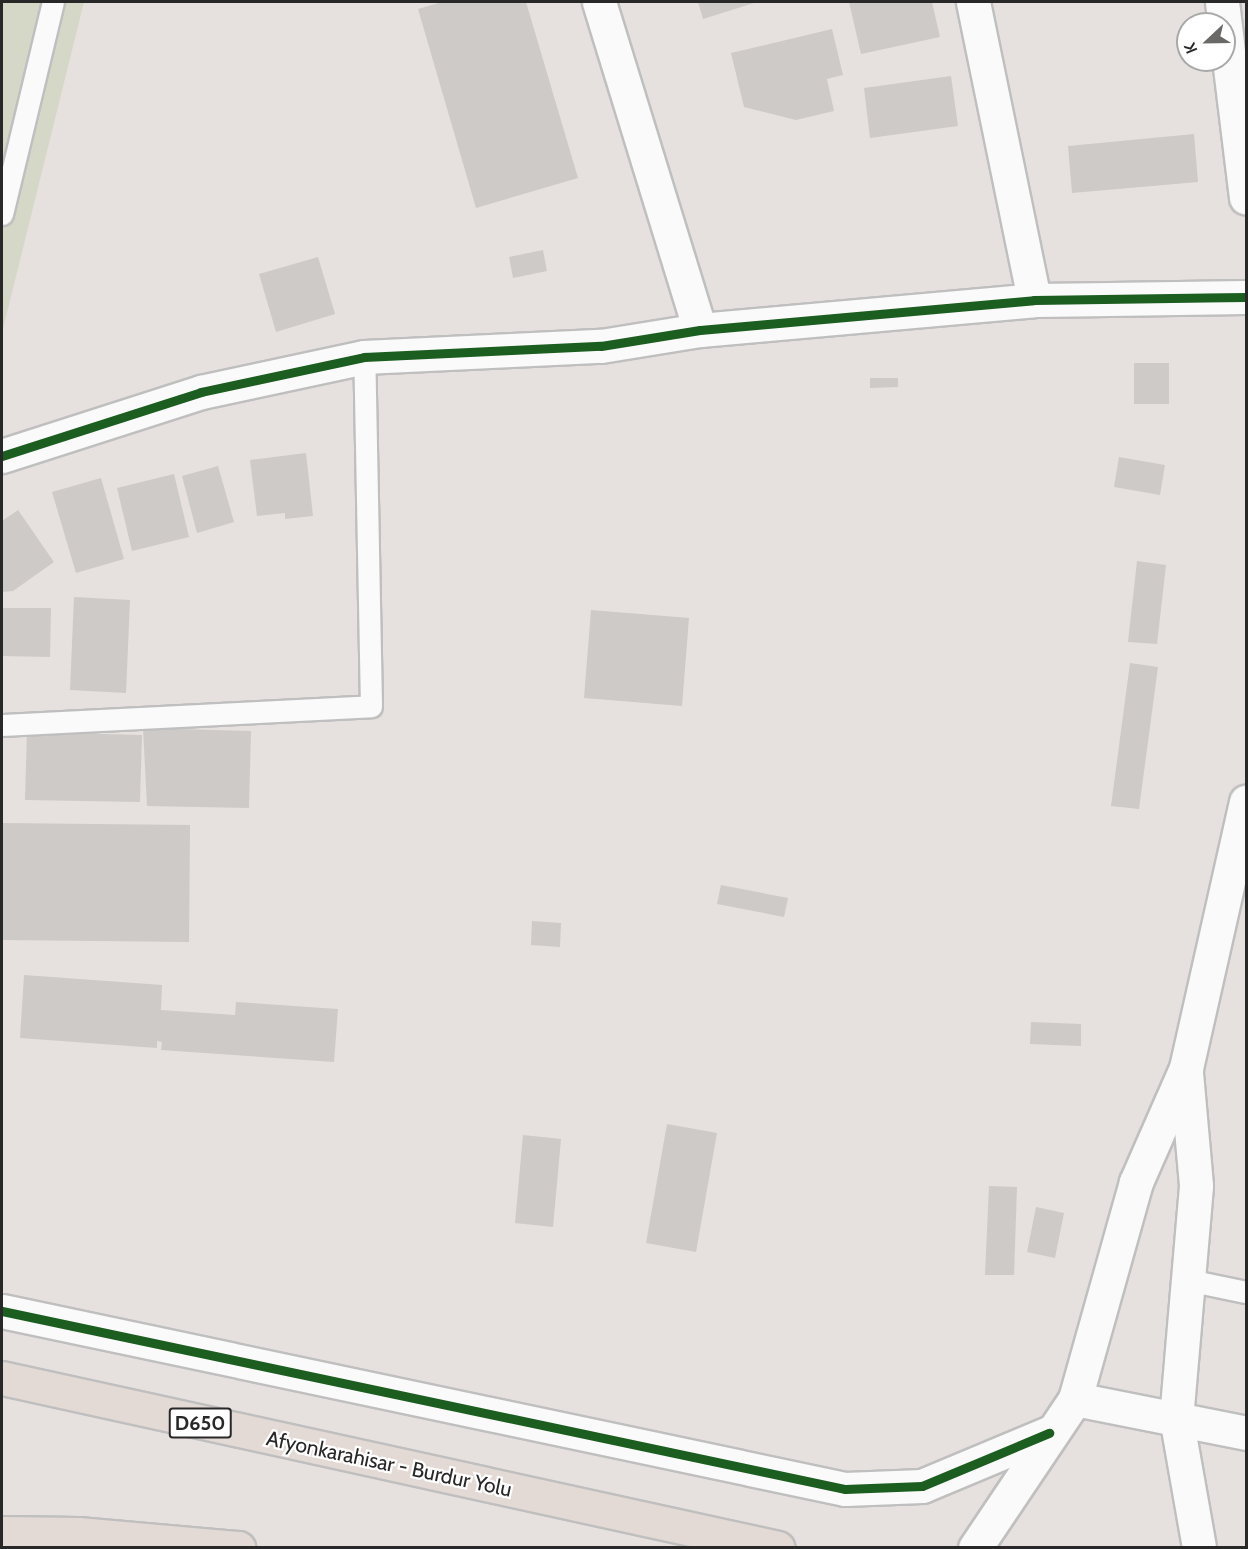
<!DOCTYPE html>
<html>
<head>
<meta charset="utf-8">
<style>
	body { margin:0 }
	#map { position:relative; width:1248px; height:1549px; overflow:hidden; background:#e6e1de; font-family:Cabin,sans-serif }
	div>[style] { position:absolute }
	.cemetery>* { inset:0; background:#d6d8c7 }
	.building>* { inset:0; background:#cdcac7 }
	.roads { filter:drop-shadow(2px 0 #c0bfbf) drop-shadow(-2px 0 #c0bfbf) drop-shadow(0 2px #c0bfbf) drop-shadow(0 -2px #c0bfbf) }
	.service>* { height:21px; margin:-10.5px; padding:0 10.5px; transform-origin:10.5px; border-radius:10.5px; background:#fbfafa }
	.minor>* { height:33px; margin:-16.5px; padding:0 16.5px; transform-origin:16.5px; border-radius:16.5px; background:#fbfafa }
	.tertiary>* { height:33px; margin:-16.5px; padding:0 16.5px; transform-origin:16.5px; border-radius:16.5px; background:#fbfafa }
	.trunk>* { height:33px; margin:-16.5px; padding:0 16.5px; transform-origin:16.5px; border-radius:16.5px; background:#e4dad5 }
	.cycleway>* { height:9px; margin:-4.5px; padding:0 4.5px; transform-origin:4.5px; border-radius:4.5px; background:#1b5e20 }
	span { translate:-50% -50%; white-space:nowrap; text-align:center; line-height:1.15; -webkit-text-stroke:4.5px #fff; paint-order:stroke }
	.shield-label span { padding:2px 4px; background:#fff; border:2px solid; border-radius:4px; -webkit-text-stroke-width:0 }
	.shield-label { font-size:20px; color:#282828; font-weight:700 }
	.street-label { font-size:21px; color:#282828 }
	.frame { position:absolute; inset:0; border:3px solid #282828; pointer-events:none }
	.north { position:absolute; left:1176px; top:12px; width:60px; height:60px; box-sizing:border-box; background:#fff; border:2px solid #a9a9a9; border-radius:50%; rotate:248deg; font-size:16px; font-weight:700; line-height:24px; text-align:center; color:#282828 }
	.north::after { content:''; display:block; margin:auto; width:21px; height:27px; background:#6a6968; clip-path:polygon(50% 0,100% 100%,50% 72%,0 100%) }
</style>
</head>
<body>
<div id="map">
	<div class="cemetery">
		<i style="clip-path:polygon(2px 2px,84px 2px,2px 333px)"></i>
	</div>
	<div class="building">
		<i style="clip-path:polygon(442px 2px,526px 2px,578px 178px,476px 208px,418px 9px)"></i>
		<i style="clip-path:polygon(698px 2px,757px 2px,703px 19px)"></i>
		<i style="clip-path:polygon(849px 2px,932px 2px,940px 37px,861px 54px)"></i>
		<i style="clip-path:polygon(832px 29px,843px 75px,827px 79px,834px 111px,796px 120px,744px 107px,731px 53px)"></i>
		<i style="clip-path:polygon(951px 76px,958px 126px,870px 138px,864px 88px)"></i>
		<i style="clip-path:polygon(1194px 134px,1198px 182px,1072px 193px,1068px 146px)"></i>
		<i style="clip-path:polygon(543px 250px,547px 271px,513px 278px,509px 257px)"></i>
		<i style="clip-path:polygon(318px 257px,335px 314px,276px 332px,259px 274px)"></i>
		<i style="clip-path:polygon(1134px 363px,1169px 363px,1169px 404px,1134px 404px)"></i>
		<i style="clip-path:polygon(870px 378px,898px 378px,898px 387px,870px 388px)"></i>
		<i style="clip-path:polygon(306px 453px,313px 516px,285px 519px,285px 513px,257px 516px,250px 460px)"></i>
		<i style="clip-path:polygon(1119px 457px,1165px 465px,1160px 495px,1114px 487px)"></i>
		<i style="clip-path:polygon(218px 466px,234px 522px,197px 533px,182px 476px)"></i>
		<i style="clip-path:polygon(174px 474px,189px 537px,132px 551px,117px 488px)"></i>
		<i style="clip-path:polygon(101px 478px,124px 559px,76px 573px,52px 492px)"></i>
		<i style="clip-path:polygon(18px 510px,54px 562px,13px 591px,2px 592px,2px 521px)"></i>
		<i style="clip-path:polygon(1137px 561px,1166px 565px,1157px 644px,1128px 642px)"></i>
		<i style="clip-path:polygon(74px 597px,130px 600px,126px 693px,70px 690px)"></i>
		<i style="clip-path:polygon(2px 608px,51px 608px,50px 657px,2px 656px)"></i>
		<i style="clip-path:polygon(591px 610px,689px 618px,682px 706px,584px 698px)"></i>
		<i style="clip-path:polygon(1130px 663px,1158px 667px,1139px 809px,1111px 806px)"></i>
		<i style="clip-path:polygon(143px 728px,251px 731px,249px 808px,147px 806px)"></i>
		<i style="clip-path:polygon(27px 732px,142px 735px,140px 802px,25px 800px)"></i>
		<i style="clip-path:polygon(2px 823px,190px 825px,189px 942px,2px 940px)"></i>
		<i style="clip-path:polygon(721px 885px,788px 898px,784px 917px,717px 904px)"></i>
		<i style="clip-path:polygon(532px 921px,561px 923px,560px 947px,531px 945px)"></i>
		<i style="clip-path:polygon(24px 975px,162px 985px,161px 1010px,235px 1015px,236px 1002px,338px 1009px,334px 1062px,161px 1050px,162px 1042px,157px 1041px,157px 1048px,20px 1038px)"></i>
		<i style="clip-path:polygon(1031px 1022px,1081px 1024px,1081px 1046px,1030px 1044px)"></i>
		<i style="clip-path:polygon(667px 1124px,717px 1133px,696px 1252px,646px 1243px)"></i>
		<i style="clip-path:polygon(523px 1135px,561px 1139px,553px 1227px,515px 1223px)"></i>
		<i style="clip-path:polygon(989px 1186px,1017px 1187px,1014px 1275px,985px 1275px)"></i>
		<i style="clip-path:polygon(1036px 1207px,1064px 1213px,1055px 1258px,1027px 1252px)"></i>
	</div>
	<div class="roads">
		<div class="service">
			<i style="left:2px;top:214px;width:218px;rotate:-76.5deg"></i>
			<i style="left:2px;top:725px;width:369px;rotate:-2.9deg"></i>
			<i style="left:371px;top:706px;width:349px;rotate:-91.1deg"></i>
			<i style="left:1188px;top:1280px;width:59px;rotate:11.7deg"></i>
		</div>
		<div class="minor">
			<i style="left:599px;top:2px;width:343px;rotate:72.9deg"></i>
			<i style="left:973px;top:2px;width:304px;rotate:78.4deg"></i>
			<i style="left:1222px;top:2px;width:197px;rotate:83deg"></i>
			<i style="left:1186px;top:1073px;width:113px;rotate:84.9deg"></i>
			<i style="left:1196px;top:1186px;width:232px;rotate:94.9deg"></i>
			<i style="left:1176px;top:1417px;width:133px;rotate:80deg"></i>
			<i style="left:2px;top:1311px;width:862px;rotate:11.92deg"></i>
			<i style="left:845px;top:1489px;width:77px;rotate:-2.2deg"></i>
			<i style="left:922px;top:1486px;width:138px;rotate:-22.7deg"></i>
			<i style="left:1075px;top:1399px;width:174px;rotate:11.2deg"></i>
			<i style="left:975px;top:1548px;width:179px;rotate:-56.1deg"></i>
			<i style="left:1075px;top:1399px;width:225px;rotate:-74.3deg"></i>
			<i style="left:1136px;top:1182px;width:124px;rotate:-66.3deg"></i>
			<i style="left:1186px;top:1068px;width:273px;rotate:-77.3deg"></i>
		</div>
		<div class="tertiary">
			<i style="left:2px;top:456px;width:209px;rotate:-17.8deg"></i>
			<i style="left:201px;top:392px;width:167px;rotate:-12.1deg"></i>
			<i style="left:364px;top:357px;width:237px;rotate:-2.7deg"></i>
			<i style="left:601px;top:346px;width:100px;rotate:-9.2deg"></i>
			<i style="left:700px;top:330px;width:335px;rotate:-5.1deg"></i>
			<i style="left:1034px;top:300px;width:212px;rotate:-0.8deg"></i>
		</div>
		<div class="trunk">
			<i style="left:2px;top:1378px;width:794px;rotate:12.36deg"></i>
			<i style="left:2px;top:1533px;width:76px;rotate:0.8deg"></i>
			<i style="left:78px;top:1534px;width:161px;rotate:5deg"></i>
		</div>
	</div>
	<div class="cycleway">
		<i style="left:2px;top:456px;width:209px;rotate:-17.8deg"></i>
		<i style="left:201px;top:392px;width:167px;rotate:-12.1deg"></i>
		<i style="left:364px;top:357px;width:237px;rotate:-2.7deg"></i>
		<i style="left:601px;top:346px;width:100px;rotate:-9.2deg"></i>
		<i style="left:700px;top:330px;width:335px;rotate:-5.1deg"></i>
		<i style="left:1034px;top:300px;width:212px;rotate:-0.8deg"></i>
		<i style="left:2px;top:1311px;width:862px;rotate:11.92deg"></i>
		<i style="left:845px;top:1489px;width:77px;rotate:-2.2deg"></i>
		<i style="left:922px;top:1486px;width:138px;rotate:-22.7deg"></i>
	</div>
	<div class="shield-label">
		<span style="left:200px;top:1423px">D650</span>
	</div>
	<div class="street-label">
		<span style="left:389px;top:1464px;rotate:12deg">Afyonkarahisar - Burdur Yolu</span>
	</div>
	<div class="frame"></div>
	<div class="north">K</div>
</div>
</body>
</html>
